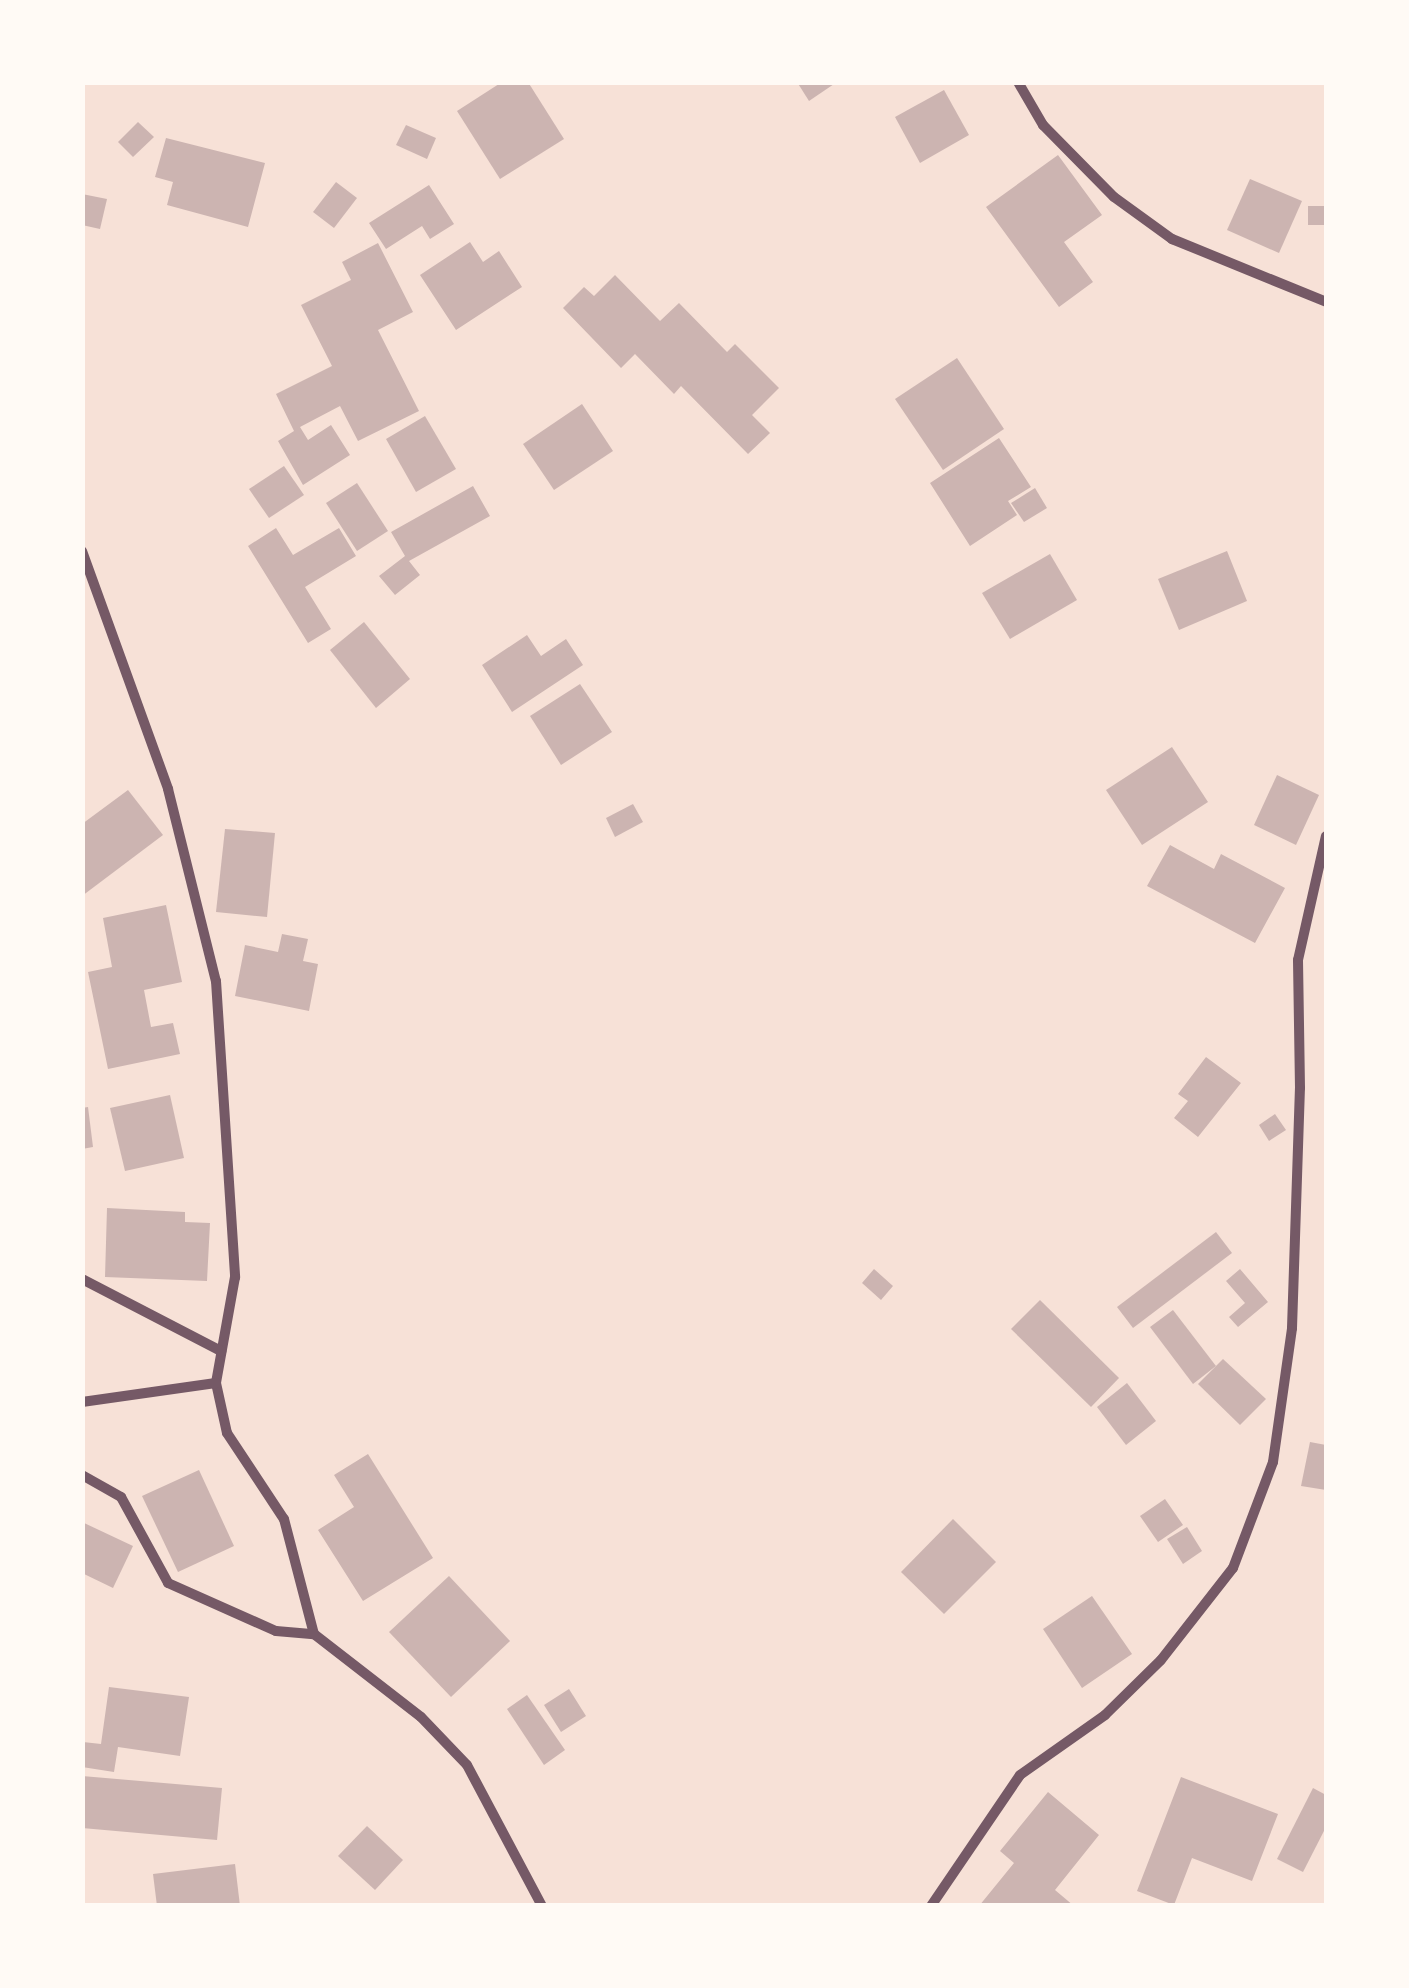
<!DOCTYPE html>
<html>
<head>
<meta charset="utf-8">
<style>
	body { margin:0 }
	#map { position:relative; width:1409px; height:1988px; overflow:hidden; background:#f7e1d7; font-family:"Space Grotesk",sans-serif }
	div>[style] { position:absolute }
	.building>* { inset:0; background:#ccb4b1 }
	.minor>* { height:10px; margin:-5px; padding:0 5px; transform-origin:5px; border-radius:5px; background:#755966 }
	span { translate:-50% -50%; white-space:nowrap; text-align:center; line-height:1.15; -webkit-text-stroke:10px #fffaf5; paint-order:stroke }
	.frame { position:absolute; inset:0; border:85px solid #fffaf5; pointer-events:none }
</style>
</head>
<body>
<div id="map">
	<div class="building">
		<i style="clip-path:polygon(502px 82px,528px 82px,564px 139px,500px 179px,457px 111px)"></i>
		<i style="clip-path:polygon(797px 82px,837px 82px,809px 101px)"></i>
		<i style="clip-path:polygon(944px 90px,969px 135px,920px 163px,895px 117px)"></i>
		<i style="clip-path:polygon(138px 122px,154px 137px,133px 157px,118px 142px)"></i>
		<i style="clip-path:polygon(406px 125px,436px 138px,427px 159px,396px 145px)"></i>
		<i style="clip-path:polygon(166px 138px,265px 163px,248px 227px,167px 205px,173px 182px,155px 177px)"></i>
		<i style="clip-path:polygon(1058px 155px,1102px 215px,1064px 242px,1093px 282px,1059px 307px,986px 207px)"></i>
		<i style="clip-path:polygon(1250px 179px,1302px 201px,1279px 253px,1227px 230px)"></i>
		<i style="clip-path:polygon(336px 182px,357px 198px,334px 228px,313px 212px)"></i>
		<i style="clip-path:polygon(429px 185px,454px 224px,430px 239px,422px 226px,386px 249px,369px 223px)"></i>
		<i style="clip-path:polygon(82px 194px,107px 199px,100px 229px,82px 225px)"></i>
		<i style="clip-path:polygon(1308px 206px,1326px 206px,1326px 225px,1308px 225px)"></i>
		<i style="clip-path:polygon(470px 242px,483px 262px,499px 251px,522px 287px,456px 330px,420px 275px)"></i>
		<i style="clip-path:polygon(378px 243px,413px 312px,378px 330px,419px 411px,358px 441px,340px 406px,300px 427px,308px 440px,331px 425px,350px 455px,303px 485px,278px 441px,294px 431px,276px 394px,332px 366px,301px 305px,351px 280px,342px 262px)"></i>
		<i style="clip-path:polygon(615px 275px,660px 321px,679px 303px,727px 352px,735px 344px,779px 388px,752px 415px,770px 433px,748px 454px,681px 386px,674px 394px,635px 354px,621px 368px,563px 308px,584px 287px,594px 296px)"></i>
		<i style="clip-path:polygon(957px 358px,1004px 429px,943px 470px,895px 399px)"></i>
		<i style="clip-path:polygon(582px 404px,613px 451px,554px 490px,523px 444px)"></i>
		<i style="clip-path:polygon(425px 416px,456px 469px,416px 492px,386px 439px)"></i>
		<i style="clip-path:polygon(999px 438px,1031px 487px,1008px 501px,1017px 515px,970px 546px,930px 483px)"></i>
		<i style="clip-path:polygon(284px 466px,304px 495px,269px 518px,249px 489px)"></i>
		<i style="clip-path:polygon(357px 483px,388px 531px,357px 551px,326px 503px)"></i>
		<i style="clip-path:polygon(473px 486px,490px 516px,409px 561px,420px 575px,395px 595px,379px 576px,405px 556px,391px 532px)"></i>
		<i style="clip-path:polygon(1035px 488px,1047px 508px,1024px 522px,1011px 503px)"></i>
		<i style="clip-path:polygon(276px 528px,293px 555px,339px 528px,356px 556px,305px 587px,331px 629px,308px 643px,248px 546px)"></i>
		<i style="clip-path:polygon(1227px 551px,1247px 601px,1179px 630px,1158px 579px)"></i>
		<i style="clip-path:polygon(1050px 554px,1077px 600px,1010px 639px,982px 593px)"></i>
		<i style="clip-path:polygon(364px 622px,410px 679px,376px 708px,330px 650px)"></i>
		<i style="clip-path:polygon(527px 635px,541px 656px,566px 639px,583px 665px,512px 712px,482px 665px)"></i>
		<i style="clip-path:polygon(580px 684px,612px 732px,561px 765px,530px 716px)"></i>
		<i style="clip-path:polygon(1172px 747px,1208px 802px,1142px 845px,1106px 790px)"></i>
		<i style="clip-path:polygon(1277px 775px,1319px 795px,1296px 845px,1254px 825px)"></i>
		<i style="clip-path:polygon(128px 790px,163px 835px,82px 896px,82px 824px)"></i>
		<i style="clip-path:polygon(633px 804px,643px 822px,615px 837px,606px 818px)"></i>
		<i style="clip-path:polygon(225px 829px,275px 833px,267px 917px,216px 912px)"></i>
		<i style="clip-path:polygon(1170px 845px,1214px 869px,1221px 854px,1285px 888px,1255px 943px,1147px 886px)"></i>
		<i style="clip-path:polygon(166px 905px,182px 982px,144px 990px,151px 1027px,173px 1023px,180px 1054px,108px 1069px,88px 972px,112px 967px,103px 918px)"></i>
		<i style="clip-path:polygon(282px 934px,308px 939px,303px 961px,318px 964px,309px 1011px,235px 996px,245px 945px,278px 952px)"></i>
		<i style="clip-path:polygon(1206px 1057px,1241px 1083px,1198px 1137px,1174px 1118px,1188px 1101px,1178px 1094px)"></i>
		<i style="clip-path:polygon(170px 1095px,184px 1158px,125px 1171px,110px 1108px)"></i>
		<i style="clip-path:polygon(88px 1107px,93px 1147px,82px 1149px,82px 1108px)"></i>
		<i style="clip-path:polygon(1275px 1114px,1286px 1130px,1269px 1141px,1259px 1125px)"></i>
		<i style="clip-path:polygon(107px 1208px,185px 1212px,185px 1222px,210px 1223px,207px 1281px,105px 1277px)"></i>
		<i style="clip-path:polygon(1216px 1232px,1232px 1253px,1133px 1328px,1117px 1307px)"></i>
		<i style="clip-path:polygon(874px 1269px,893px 1286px,881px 1300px,862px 1283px)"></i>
		<i style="clip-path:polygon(1240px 1269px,1268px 1302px,1238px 1327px,1229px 1317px,1245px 1303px,1226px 1281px)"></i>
		<i style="clip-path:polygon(1040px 1300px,1119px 1378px,1091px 1407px,1011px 1329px)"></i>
		<i style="clip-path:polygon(1173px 1310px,1216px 1366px,1193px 1384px,1150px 1327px)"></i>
		<i style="clip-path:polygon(1223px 1359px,1266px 1399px,1240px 1425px,1198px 1384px)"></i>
		<i style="clip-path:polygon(1127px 1383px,1156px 1421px,1126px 1445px,1097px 1407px)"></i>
		<i style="clip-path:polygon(1310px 1442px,1326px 1445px,1326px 1490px,1301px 1486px)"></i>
		<i style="clip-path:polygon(368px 1454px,433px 1558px,363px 1601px,318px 1530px,354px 1507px,334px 1475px)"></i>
		<i style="clip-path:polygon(199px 1470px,234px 1546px,178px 1572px,142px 1496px)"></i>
		<i style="clip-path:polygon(1165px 1499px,1183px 1525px,1158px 1542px,1140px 1516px)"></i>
		<i style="clip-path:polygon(953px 1519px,996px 1562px,944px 1614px,901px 1572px)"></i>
		<i style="clip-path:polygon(82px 1522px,133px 1546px,113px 1588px,82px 1573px)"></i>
		<i style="clip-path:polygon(1187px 1527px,1202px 1551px,1183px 1564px,1167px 1539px)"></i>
		<i style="clip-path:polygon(449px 1576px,510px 1641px,451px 1697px,389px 1632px)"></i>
		<i style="clip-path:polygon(1092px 1596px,1132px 1654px,1082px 1688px,1043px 1629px)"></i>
		<i style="clip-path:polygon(109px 1687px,189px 1697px,180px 1756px,118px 1747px,114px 1772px,82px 1767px,83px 1742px,101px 1744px)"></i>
		<i style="clip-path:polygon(569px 1689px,586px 1716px,561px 1732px,544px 1705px)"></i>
		<i style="clip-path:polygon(527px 1695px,565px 1750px,544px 1765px,507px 1709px)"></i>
		<i style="clip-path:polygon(82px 1776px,222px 1788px,217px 1840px,82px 1828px)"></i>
		<i style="clip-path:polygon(1181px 1777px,1278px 1814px,1252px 1881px,1192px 1858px,1174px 1905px,1137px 1891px)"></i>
		<i style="clip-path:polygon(1313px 1788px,1326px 1795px,1326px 1827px,1303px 1872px,1277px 1859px)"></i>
		<i style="clip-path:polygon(1048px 1792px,1099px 1835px,1055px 1890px,1074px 1906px,979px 1906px,1014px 1863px,1000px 1851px)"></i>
		<i style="clip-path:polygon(367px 1826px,403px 1860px,375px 1890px,338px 1856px)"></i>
		<i style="clip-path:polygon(235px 1864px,240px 1906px,157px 1906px,153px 1874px)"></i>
	</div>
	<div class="minor">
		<i style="left:1018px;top:82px;width:50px;rotate:59.8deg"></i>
		<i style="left:1043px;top:125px;width:101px;rotate:45.4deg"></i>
		<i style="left:1114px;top:197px;width:72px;rotate:35.9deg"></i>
		<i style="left:1172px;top:239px;width:166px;rotate:22.2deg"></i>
		<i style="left:82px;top:551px;width:253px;rotate:70.1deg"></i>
		<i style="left:168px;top:789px;width:198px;rotate:76deg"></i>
		<i style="left:216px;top:981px;width:297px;rotate:86.3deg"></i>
		<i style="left:235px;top:1277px;width:108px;rotate:100.2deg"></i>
		<i style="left:216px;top:1383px;width:51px;rotate:77.6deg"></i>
		<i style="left:227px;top:1433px;width:103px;rotate:56.5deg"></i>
		<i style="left:284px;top:1519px;width:119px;rotate:75.4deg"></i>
		<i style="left:314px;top:1634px;width:135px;rotate:37.8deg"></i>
		<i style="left:421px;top:1717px;width:66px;rotate:46.2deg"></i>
		<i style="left:467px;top:1765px;width:160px;rotate:62deg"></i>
		<i style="left:82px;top:1279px;width:157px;rotate:27.4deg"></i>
		<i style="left:82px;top:1402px;width:135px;rotate:-8.1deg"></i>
		<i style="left:82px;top:1475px;width:45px;rotate:29.4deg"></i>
		<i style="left:121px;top:1497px;width:98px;rotate:61.3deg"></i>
		<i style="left:168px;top:1583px;width:118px;rotate:24deg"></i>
		<i style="left:276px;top:1631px;width:38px;rotate:5deg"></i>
		<i style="left:931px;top:1906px;width:158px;rotate:-55.8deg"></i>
		<i style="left:1020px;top:1775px;width:104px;rotate:-35.2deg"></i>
		<i style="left:1105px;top:1715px;width:78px;rotate:-44.5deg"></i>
		<i style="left:1161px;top:1660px;width:117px;rotate:-52deg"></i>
		<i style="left:1233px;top:1568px;width:113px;rotate:-69.3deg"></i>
		<i style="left:1273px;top:1462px;width:135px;rotate:-81.9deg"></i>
		<i style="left:1292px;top:1328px;width:240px;rotate:-88.1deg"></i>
		<i style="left:1300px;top:1088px;width:128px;rotate:-90.9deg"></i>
		<i style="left:1298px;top:960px;width:127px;rotate:-77.3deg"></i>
	</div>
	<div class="frame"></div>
</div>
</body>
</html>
